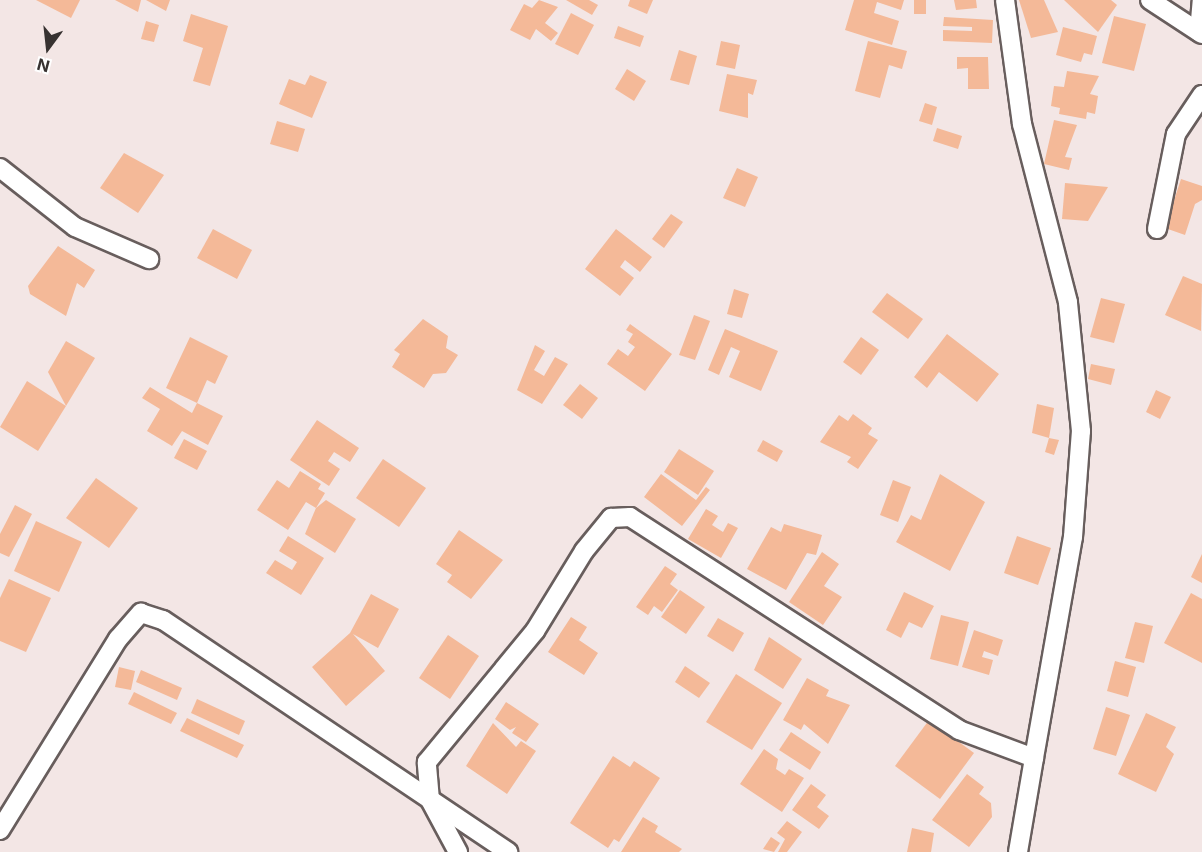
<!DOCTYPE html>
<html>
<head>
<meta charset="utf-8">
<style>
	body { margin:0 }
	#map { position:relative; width:1202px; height:852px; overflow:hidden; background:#f3e6e5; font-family:Inter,sans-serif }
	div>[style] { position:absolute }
	.building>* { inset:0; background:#f4b998 }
	.roads { filter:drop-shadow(2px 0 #685e5d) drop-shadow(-2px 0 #685e5d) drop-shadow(0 2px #685e5d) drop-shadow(0 -2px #685e5d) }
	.street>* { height:18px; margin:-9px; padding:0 9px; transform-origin:9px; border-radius:9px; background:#fff }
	span { translate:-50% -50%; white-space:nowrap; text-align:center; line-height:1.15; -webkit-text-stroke:4.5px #fff; paint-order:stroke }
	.north { position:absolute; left:18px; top:18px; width:60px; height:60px; -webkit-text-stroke:4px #fff; paint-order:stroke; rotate:195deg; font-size:16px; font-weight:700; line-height:24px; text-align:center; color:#373231 }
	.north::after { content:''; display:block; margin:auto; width:21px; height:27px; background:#373231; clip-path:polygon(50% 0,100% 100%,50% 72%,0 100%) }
</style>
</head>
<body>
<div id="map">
	<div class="building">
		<i style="clip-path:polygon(36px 0,80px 0,71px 18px)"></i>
		<i style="clip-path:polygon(115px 0,141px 0,138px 12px)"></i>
		<i style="clip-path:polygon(146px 0,170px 0,166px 11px)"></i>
		<i style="clip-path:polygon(539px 0,558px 7px,545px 23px,558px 33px,551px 41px,536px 29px,530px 40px,510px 30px,524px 4px,532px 8px)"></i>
		<i style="clip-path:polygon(566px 0,589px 0,598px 5px,592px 15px)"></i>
		<i style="clip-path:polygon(630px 0,653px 0,647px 14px,628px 6px)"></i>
		<i style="clip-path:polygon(854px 0,904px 0,901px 10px,877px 2px,874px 13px,899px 21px,892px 45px,845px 30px)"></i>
		<i style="clip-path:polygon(914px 0,926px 0,926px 14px,914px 14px)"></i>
		<i style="clip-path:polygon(954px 0,976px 0,977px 8px,956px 10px)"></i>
		<i style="clip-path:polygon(1019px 0,1044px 0,1058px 32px,1031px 38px)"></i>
		<i style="clip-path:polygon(1064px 0,1111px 0,1117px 5px,1098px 32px)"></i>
		<i style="clip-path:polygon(571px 13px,594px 25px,578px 55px,555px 44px)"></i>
		<i style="clip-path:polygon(191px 14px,228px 26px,210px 86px,193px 81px,203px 48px,183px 41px)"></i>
		<i style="clip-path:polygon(1114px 16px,1146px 24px,1134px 71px,1102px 63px)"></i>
		<i style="clip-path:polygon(944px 17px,993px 20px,992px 43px,943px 41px,943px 30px,972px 31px,972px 27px,943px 26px)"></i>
		<i style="clip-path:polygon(146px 21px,159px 25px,154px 42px,141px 39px)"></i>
		<i style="clip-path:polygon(618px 26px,644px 36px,640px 47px,614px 38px)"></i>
		<i style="clip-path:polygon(1063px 27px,1097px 36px,1092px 55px,1084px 53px,1081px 62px,1056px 55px)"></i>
		<i style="clip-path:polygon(721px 41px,740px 45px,735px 69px,716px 65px)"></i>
		<i style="clip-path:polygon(868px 41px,907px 51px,902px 69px,889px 65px,880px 98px,855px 91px)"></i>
		<i style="clip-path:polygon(679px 50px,697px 56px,689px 85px,670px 80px)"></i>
		<i style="clip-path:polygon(957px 57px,988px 57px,989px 89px,968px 89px,968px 68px,957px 69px)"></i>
		<i style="clip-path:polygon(627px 69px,646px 81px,634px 101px,615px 89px)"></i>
		<i style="clip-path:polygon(1067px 71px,1099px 76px,1090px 94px,1098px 96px,1095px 114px,1087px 112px,1086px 119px,1059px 114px,1060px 108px,1051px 106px,1054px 86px,1064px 87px)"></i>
		<i style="clip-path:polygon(727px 74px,757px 80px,753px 95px,748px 93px,748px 118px,719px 111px)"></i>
		<i style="clip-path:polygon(310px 75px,327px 82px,312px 118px,279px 104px,289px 79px,305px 85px)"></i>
		<i style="clip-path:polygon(925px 103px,937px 107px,932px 125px,919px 121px)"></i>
		<i style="clip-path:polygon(1054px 120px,1077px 125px,1065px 157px,1072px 158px,1069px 170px,1044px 164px)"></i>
		<i style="clip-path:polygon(277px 121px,305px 129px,298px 152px,270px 144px)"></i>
		<i style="clip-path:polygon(937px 128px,962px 136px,958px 149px,933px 141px)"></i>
		<i style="clip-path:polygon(124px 153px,164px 175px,138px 213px,100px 188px)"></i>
		<i style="clip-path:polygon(737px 168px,758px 177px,745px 207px,723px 198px)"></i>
		<i style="clip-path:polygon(1181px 179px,1202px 186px,1202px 200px,1195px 204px,1185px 235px,1165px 228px)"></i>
		<i style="clip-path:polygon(1065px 183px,1108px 187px,1088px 221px,1062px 219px)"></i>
		<i style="clip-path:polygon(671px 214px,683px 222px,664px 248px,652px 239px)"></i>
		<i style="clip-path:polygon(213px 229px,252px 250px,237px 279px,197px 258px)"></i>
		<i style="clip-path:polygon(616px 229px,652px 257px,640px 272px,625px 260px,620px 267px,634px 278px,620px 296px,585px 269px)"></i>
		<i style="clip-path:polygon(58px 246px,95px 270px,84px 288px,77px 283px,66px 316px,30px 294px,28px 286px)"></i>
		<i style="clip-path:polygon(1183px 276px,1202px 284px,1201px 331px,1165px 315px)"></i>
		<i style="clip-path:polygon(734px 289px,749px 294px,742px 318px,727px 314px)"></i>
		<i style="clip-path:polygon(887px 293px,923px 319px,908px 339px,872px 312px)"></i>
		<i style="clip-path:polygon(1101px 298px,1125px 304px,1114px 343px,1090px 337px)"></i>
		<i style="clip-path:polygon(694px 315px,710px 321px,695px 360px,679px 355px)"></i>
		<i style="clip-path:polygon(423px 319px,448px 336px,446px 348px,458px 355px,446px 373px,433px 374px,424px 388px,392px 367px,400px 354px,394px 350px)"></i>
		<i style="clip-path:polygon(630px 324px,672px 354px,645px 391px,607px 364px,618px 349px,628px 356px,635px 347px,628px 342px,633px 334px,626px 330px)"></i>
		<i style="clip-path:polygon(725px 329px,778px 351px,761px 391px,729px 377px,740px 351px,731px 347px,719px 375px,708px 370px)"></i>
		<i style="clip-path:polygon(947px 334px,999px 374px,977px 402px,939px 372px,927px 388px,914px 377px)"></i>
		<i style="clip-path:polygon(190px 337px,228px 356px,215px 384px,207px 380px,197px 403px,166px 388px)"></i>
		<i style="clip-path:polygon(861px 337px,879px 350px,861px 375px,843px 362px)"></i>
		<i style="clip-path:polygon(66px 341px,95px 358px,66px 406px,48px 372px)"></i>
		<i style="clip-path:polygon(535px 345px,545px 351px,534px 370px,544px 376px,555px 357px,568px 364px,542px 404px,517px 390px)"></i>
		<i style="clip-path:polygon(1091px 364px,1115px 369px,1111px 385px,1088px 379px)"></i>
		<i style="clip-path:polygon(27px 381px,66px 406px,38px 451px,0 427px)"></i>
		<i style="clip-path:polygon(580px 384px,598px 398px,582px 419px,563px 405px)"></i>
		<i style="clip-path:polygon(150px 387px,192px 413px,197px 403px,223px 416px,208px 445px,182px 431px,172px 446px,147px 431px,160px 409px,142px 398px)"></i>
		<i style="clip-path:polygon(1156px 390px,1171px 397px,1160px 419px,1146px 412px)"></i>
		<i style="clip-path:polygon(1037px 404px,1054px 408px,1049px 438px,1032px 433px)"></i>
		<i style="clip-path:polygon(853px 414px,872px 428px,868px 434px,878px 440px,858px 469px,847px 462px,851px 457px,820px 442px,839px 415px,848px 421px)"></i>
		<i style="clip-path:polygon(317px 420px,359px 448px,350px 462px,334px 452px,328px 461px,340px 469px,329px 486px,290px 460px)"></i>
		<i style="clip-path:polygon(1049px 438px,1059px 440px,1054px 455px,1045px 452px)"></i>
		<i style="clip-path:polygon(184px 439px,207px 451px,197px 470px,174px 458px)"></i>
		<i style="clip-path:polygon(763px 440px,783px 451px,777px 462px,757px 451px)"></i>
		<i style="clip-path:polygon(679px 449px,714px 471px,698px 495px,664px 472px)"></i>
		<i style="clip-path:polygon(383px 459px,426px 488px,399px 527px,356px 498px)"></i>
		<i style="clip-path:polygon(300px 471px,321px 484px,318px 489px,325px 493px,316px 508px,306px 502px,288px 530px,257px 510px,277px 480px,289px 488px)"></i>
		<i style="clip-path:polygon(661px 474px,696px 500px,706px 487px,710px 490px,682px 526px,644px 497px)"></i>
		<i style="clip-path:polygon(940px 474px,985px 502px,950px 571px,896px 542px,911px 515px,921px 520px)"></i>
		<i style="clip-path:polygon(96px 478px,138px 508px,109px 548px,66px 518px)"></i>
		<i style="clip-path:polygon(893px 480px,911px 487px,898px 522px,880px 515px)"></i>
		<i style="clip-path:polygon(326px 500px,356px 519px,335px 553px,305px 534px,316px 508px)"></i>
		<i style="clip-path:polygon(15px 505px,32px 514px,9px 557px,0 553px,0 534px)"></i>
		<i style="clip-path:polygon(706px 509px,718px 516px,712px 525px,723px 532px,728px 523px,738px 528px,721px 558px,688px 539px)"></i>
		<i style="clip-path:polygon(36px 521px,82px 542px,59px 592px,14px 571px)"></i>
		<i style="clip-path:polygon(784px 524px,822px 535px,816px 555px,807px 553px,786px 590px,747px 569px,771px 527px,781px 532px)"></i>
		<i style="clip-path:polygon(459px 530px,503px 560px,471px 599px,447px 582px,452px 575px,436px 564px)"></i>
		<i style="clip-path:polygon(288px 536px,324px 558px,301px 595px,266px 573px,275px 560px,292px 570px,297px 562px,279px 551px)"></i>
		<i style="clip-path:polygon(1017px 536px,1051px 548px,1038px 585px,1004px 573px)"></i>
		<i style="clip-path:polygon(822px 552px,839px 564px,824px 586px,842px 597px,823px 625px,789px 602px)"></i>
		<i style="clip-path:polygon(1202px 554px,1202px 583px,1191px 577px)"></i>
		<i style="clip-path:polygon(665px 566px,677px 574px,670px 584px,678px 590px,662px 612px,654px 606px,648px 615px,636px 607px)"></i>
		<i style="clip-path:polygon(9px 579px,51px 598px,26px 652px,0 641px,0 598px)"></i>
		<i style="clip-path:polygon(680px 590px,705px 607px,686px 634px,661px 617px)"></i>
		<i style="clip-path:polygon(904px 592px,934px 606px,922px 628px,909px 622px,901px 638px,886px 630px)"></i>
		<i style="clip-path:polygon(1191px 593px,1202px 599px,1202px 663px,1164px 643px)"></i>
		<i style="clip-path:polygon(371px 594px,399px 609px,378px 648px,353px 634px,385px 671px,346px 706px,312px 667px,350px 633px)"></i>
		<i style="clip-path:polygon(941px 615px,969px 622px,958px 666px,930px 659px)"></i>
		<i style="clip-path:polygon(571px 617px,587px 627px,579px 640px,598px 653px,584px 675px,548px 652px)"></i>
		<i style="clip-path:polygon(718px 618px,744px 633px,733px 652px,707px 636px)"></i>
		<i style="clip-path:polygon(1135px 622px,1153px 626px,1144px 663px,1125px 658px)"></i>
		<i style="clip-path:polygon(974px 630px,1003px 640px,998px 656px,984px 651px,982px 657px,993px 660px,989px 675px,962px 667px)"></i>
		<i style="clip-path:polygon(448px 635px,479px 656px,450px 699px,419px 678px)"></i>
		<i style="clip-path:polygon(769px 637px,802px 659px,783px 689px,754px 670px)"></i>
		<i style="clip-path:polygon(1115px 661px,1136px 667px,1128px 697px,1107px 691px)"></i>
		<i style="clip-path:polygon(685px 666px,710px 683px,699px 698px,675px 682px)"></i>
		<i style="clip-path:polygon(119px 667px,135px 671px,131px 690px,115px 687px)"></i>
		<i style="clip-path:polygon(141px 670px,182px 688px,177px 700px,136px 682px)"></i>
		<i style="clip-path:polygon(736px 674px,782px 703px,752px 750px,706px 722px)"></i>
		<i style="clip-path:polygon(807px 678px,829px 690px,826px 696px,850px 705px,828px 744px,804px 724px,801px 730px,783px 720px)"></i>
		<i style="clip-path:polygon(134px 692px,177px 713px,171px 724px,128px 704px)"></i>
		<i style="clip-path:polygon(197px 699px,245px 721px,239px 735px,191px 713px)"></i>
		<i style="clip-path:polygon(506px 702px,539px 724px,526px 742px,512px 733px,516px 727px,510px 730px,495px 719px)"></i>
		<i style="clip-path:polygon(1106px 707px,1130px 715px,1116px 756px,1093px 749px)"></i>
		<i style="clip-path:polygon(1146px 713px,1176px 727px,1166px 747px,1174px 754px,1156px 792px,1118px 774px)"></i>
		<i style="clip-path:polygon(187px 718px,244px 745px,237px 758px,180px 731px)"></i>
		<i style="clip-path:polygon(929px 720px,974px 753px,940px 799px,895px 766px)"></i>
		<i style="clip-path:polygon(493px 723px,516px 747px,521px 741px,536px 751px,507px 794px,466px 766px)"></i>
		<i style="clip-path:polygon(791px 732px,821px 752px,810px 770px,779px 750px)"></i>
		<i style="clip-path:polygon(764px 749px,778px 759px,776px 769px,785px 775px,789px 769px,804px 778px,782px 812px,740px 784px)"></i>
		<i style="clip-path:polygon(613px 756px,630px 767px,634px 761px,660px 778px,619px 842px,614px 839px,608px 848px,570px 823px)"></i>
		<i style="clip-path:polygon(967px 774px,984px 787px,979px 794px,991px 803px,992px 817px,969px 847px,932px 820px)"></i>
		<i style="clip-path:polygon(811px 784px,826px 795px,817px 807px,829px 816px,819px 829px,792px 810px)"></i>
		<i style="clip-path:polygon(643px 817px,658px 826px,655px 832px,682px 849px,679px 852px,621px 852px)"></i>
		<i style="clip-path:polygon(787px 821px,802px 832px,787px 852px,778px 852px,785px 839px,777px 833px)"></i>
		<i style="clip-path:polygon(912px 828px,934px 833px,931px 852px,907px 852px)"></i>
		<i style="clip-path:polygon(771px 837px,780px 843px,774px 852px,763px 849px)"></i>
	</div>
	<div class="roads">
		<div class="street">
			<i style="left:1150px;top:0;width:62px;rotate:33.2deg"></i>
			<i style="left:1199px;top:32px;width:32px;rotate:-85deg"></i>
			<i style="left:0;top:168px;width:95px;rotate:38.2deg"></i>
			<i style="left:75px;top:227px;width:81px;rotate:23.4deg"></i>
			<i style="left:1157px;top:229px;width:97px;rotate:-78.7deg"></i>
			<i style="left:1176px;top:134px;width:47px;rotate:-56.3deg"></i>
			<i style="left:0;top:830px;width:225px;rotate:-58.3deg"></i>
			<i style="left:118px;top:639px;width:35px;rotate:-49deg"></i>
			<i style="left:141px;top:613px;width:23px;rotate:18deg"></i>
			<i style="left:163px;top:620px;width:416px;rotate:33.9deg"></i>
			<i style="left:458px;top:852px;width:59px;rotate:-118.3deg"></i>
			<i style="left:430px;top:800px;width:38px;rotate:-95deg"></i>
			<i style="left:427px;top:762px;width:170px;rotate:-50.5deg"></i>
			<i style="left:535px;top:631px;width:94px;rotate:-58.5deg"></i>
			<i style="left:584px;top:551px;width:43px;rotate:-50.7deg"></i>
			<i style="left:611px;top:518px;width:19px;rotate:-3deg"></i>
			<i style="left:630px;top:517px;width:392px;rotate:32.9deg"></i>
			<i style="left:959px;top:730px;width:80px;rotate:20.5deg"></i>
			<i style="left:1034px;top:758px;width:224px;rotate:-80deg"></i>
			<i style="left:1073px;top:537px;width:106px;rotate:-85.7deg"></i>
			<i style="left:1081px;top:431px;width:130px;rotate:-95.8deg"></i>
			<i style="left:1068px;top:302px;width:184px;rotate:-104.5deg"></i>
			<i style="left:1022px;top:124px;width:125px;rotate:-97.8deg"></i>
			<i style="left:1018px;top:852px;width:95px;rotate:-80.3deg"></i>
		</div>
	</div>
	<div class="north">N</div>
</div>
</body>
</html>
